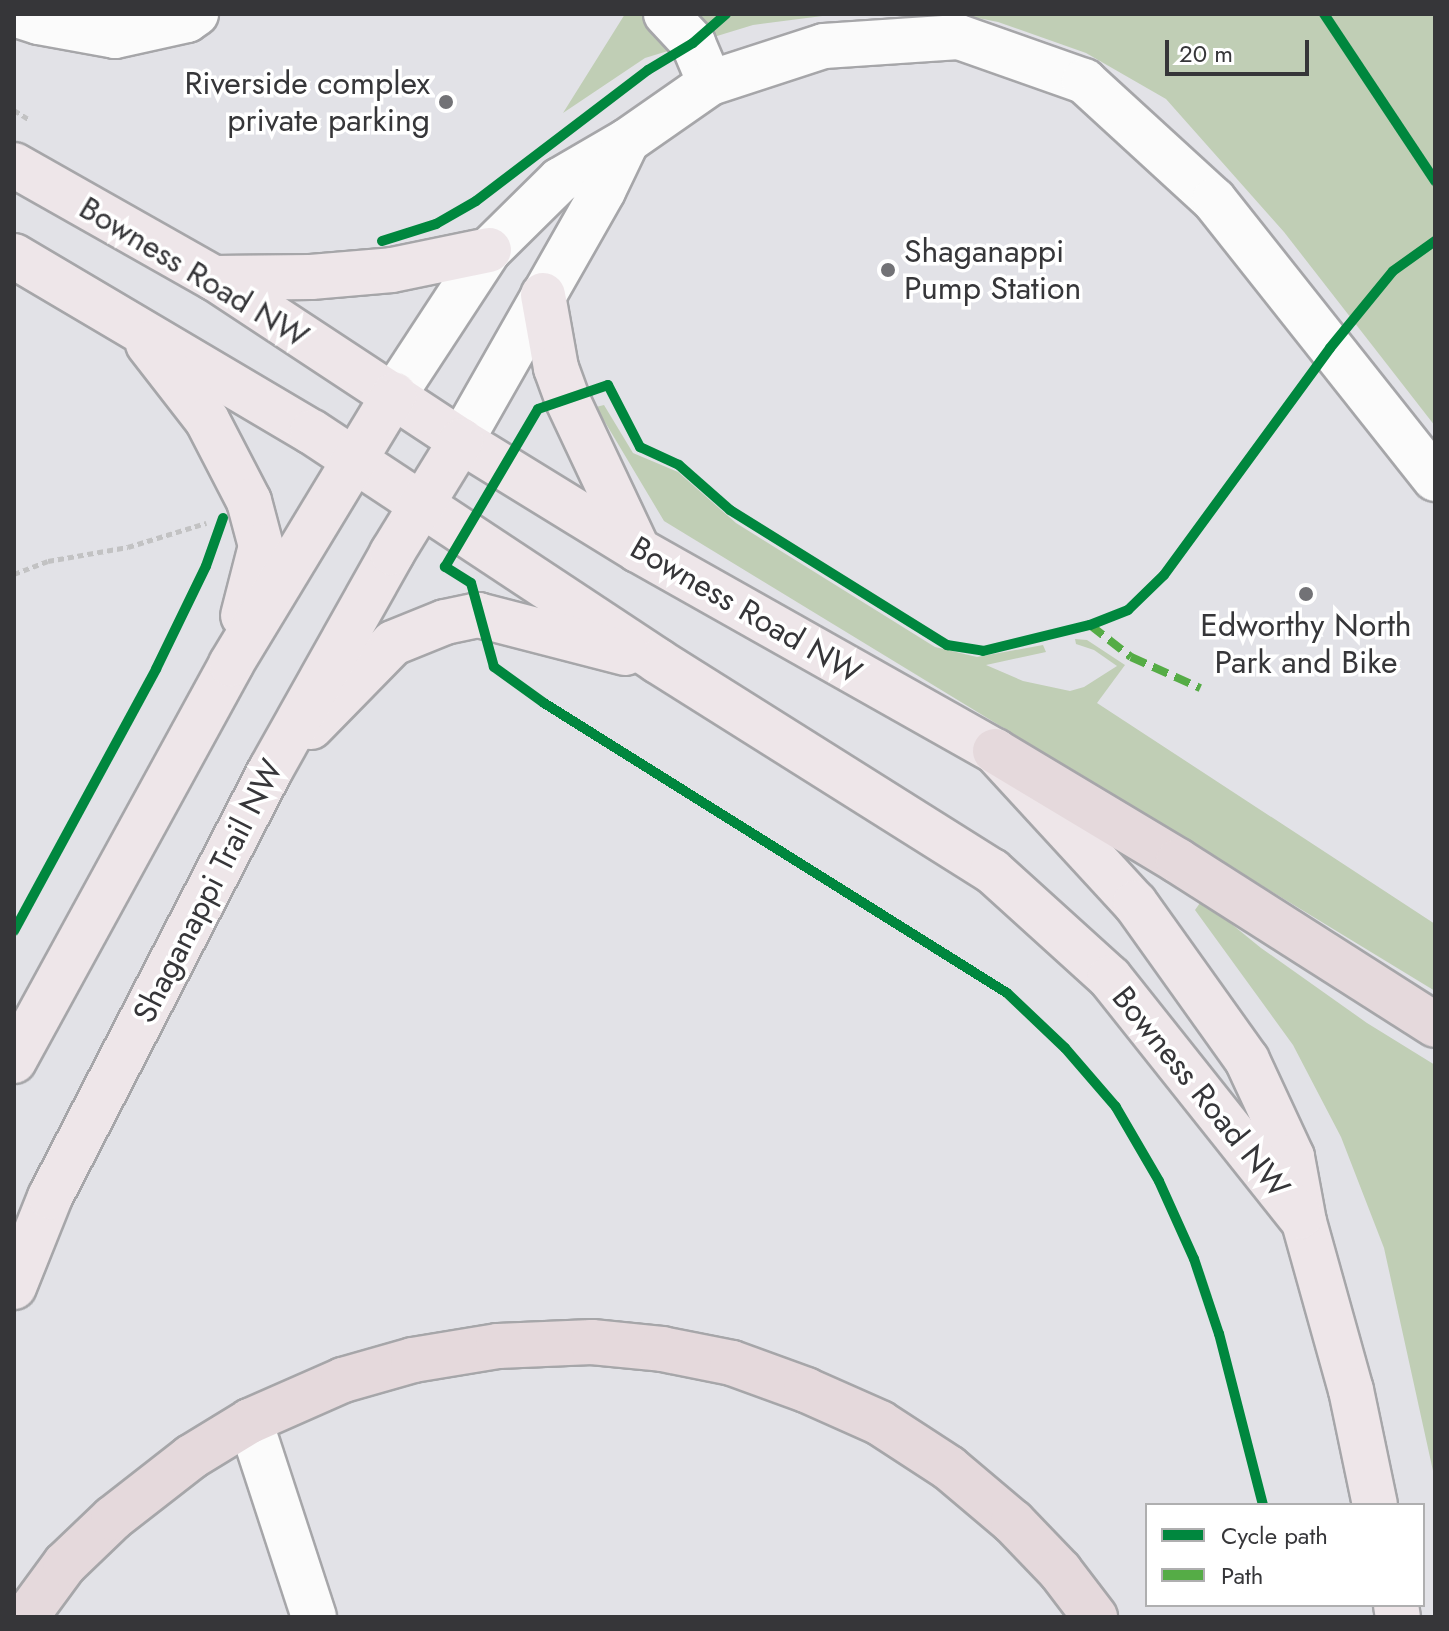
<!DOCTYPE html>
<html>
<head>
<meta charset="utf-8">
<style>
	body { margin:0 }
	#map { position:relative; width:1449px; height:1631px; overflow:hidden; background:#e2e2e7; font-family:Jost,sans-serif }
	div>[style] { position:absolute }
	.green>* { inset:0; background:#c0ceb5 }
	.path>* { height:5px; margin-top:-2.5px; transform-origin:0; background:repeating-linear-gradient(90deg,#c2c2c3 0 6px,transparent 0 10px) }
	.roads { filter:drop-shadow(2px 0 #a6a6a9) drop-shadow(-2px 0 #a6a6a9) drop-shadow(0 2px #a6a6a9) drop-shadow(0 -2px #a6a6a9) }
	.minor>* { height:44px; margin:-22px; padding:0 22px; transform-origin:22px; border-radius:22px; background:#fbfbfb }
	.major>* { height:44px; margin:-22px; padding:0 22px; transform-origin:22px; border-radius:22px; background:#eee6e9 }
	.highway>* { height:44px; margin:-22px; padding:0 22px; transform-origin:22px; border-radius:22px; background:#e5d9dc }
	.quiet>* { height:8px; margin-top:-4px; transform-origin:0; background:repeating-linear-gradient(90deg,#55ac46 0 16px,transparent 0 24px) }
	.cycleway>* { height:10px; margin:-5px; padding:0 5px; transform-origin:5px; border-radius:5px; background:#00873e }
	.dots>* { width:22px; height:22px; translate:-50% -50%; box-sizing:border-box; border:4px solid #fff; border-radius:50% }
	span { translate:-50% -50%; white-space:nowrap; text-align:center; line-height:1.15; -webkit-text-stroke:7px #fff; paint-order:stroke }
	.poi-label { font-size:32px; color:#363639 }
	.right { translate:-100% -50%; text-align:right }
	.left { translate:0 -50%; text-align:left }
	.street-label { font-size:32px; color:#363639 }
	.frame { position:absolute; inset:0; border:16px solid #363639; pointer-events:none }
	.legend { position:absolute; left:1145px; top:1503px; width:280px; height:104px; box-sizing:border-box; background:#fff; border:2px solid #afafb0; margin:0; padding:10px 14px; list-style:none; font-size:24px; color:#363639 }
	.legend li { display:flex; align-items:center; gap:16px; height:40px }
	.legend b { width:40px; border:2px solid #afafb0 }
	.scale { position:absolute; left:1165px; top:40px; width:144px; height:36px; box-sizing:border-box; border:4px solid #363639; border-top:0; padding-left:10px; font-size:24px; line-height:28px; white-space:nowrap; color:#363639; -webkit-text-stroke:6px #fff; paint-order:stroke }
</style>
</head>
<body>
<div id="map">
	<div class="green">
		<i style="clip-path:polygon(625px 14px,838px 14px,753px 25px,645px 58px,563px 113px)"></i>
		<i style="clip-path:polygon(958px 14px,1435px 14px,1435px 426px,1284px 232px,1166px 99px,1086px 53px,998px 22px)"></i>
		<i style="clip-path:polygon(604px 405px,633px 453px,678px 472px,736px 523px,935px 647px,977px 657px,1043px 645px,1046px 652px,986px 665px,1023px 681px,1070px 691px,1084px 687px,1117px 666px,1094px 650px,1076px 644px,1075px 639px,1087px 640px,1125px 665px,1097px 703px,1435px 924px,1435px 991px,664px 521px,596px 407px)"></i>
		<i style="clip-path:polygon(1202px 900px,1261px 948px,1367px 1023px,1435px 1065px,1435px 1480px,1384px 1248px,1341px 1137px,1293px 1045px,1195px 910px)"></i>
	</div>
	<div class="path">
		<i style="left:14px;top:110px;width:19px;rotate:32deg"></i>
		<i style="left:14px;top:574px;width:36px;rotate:-21deg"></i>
		<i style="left:48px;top:561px;width:81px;rotate:-9.9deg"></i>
		<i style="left:128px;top:547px;width:82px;rotate:-17.1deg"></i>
	</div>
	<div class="roads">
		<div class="minor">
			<i style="left:14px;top:14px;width:26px;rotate:18deg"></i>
			<i style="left:39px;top:22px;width:77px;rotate:10.4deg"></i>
			<i style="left:115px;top:36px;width:74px;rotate:-12.5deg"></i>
			<i style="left:187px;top:20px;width:11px;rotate:-34deg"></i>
			<i style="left:666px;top:14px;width:40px;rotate:47deg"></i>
			<i style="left:693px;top:43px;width:43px;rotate:67deg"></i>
			<i style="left:394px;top:395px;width:173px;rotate:-56.8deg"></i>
			<i style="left:489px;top:250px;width:100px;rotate:-44.6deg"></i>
			<i style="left:560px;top:180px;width:78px;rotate:-30.2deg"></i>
			<i style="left:627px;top:141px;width:101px;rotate:-34.9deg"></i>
			<i style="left:710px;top:83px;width:120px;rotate:-18deg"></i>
			<i style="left:824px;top:46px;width:135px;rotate:-3.8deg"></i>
			<i style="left:959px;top:37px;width:133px;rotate:19.4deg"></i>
			<i style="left:1084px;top:81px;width:176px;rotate:42.5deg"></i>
			<i style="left:1214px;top:200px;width:356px;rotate:51.6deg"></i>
			<i style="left:461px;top:441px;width:288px;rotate:-60.4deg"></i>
			<i style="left:603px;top:191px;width:55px;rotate:-64.4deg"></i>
			<i style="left:250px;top:1421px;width:206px;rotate:71.9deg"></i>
		</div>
		<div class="major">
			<i style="left:14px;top:165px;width:230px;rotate:29.5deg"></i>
			<i style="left:214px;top:278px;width:296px;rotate:33.4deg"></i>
			<i style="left:461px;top:441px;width:208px;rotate:31.6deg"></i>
			<i style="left:638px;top:550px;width:410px;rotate:29.4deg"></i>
			<i style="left:995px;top:751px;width:207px;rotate:47.4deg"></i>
			<i style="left:1135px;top:903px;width:193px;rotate:54.5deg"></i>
			<i style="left:1247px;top:1060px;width:107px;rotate:65.1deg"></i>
			<i style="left:1292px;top:1157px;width:66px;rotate:79.5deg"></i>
			<i style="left:1304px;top:1222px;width:174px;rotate:74.4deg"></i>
			<i style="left:1351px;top:1390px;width:117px;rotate:78.2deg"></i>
			<i style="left:14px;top:256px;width:346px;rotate:30.6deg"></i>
			<i style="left:312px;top:432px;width:415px;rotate:33.5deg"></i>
			<i style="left:658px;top:661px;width:395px;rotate:32.2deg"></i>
			<i style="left:992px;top:871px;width:159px;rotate:42.2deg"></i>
			<i style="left:1110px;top:978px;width:305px;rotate:51.5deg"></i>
			<i style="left:214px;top:278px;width:97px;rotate:-0.6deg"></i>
			<i style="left:311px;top:277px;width:81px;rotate:-4.9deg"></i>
			<i style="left:392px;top:270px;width:99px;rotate:-11.7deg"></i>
			<i style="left:543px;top:295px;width:74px;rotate:79.9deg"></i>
			<i style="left:556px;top:368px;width:33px;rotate:70deg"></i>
			<i style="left:567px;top:399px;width:167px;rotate:64.8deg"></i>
			<i style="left:148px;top:344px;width:96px;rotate:52.2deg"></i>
			<i style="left:207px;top:420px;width:91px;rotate:62.6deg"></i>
			<i style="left:249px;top:501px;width:47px;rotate:75.1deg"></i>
			<i style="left:261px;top:546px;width:72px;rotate:104.4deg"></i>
			<i style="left:311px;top:727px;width:117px;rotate:-45.7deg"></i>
			<i style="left:393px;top:643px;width:56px;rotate:-22deg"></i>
			<i style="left:445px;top:622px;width:34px;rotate:-12deg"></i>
			<i style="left:478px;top:615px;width:152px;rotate:14.5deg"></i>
			<i style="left:14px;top:1061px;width:452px;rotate:-61.3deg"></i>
			<i style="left:231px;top:664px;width:315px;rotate:-58.8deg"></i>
			<i style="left:14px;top:1287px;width:97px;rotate:-68.2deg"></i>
			<i style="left:50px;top:1197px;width:482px;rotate:-62.7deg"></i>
			<i style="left:271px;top:769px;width:248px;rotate:-60.7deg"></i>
			<i style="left:392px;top:553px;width:132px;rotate:-58.4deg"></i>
			<i style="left:1396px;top:1605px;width:12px;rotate:81deg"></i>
		</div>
		<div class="highway">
			<i style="left:995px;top:751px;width:214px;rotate:31deg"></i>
			<i style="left:1178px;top:861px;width:305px;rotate:32.5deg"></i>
			<i style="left:26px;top:1617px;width:66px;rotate:-53.7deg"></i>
			<i style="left:65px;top:1564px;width:66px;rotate:-43.8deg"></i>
			<i style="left:113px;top:1518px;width:99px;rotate:-38deg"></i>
			<i style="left:191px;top:1457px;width:69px;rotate:-31.4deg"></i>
			<i style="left:250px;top:1421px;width:102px;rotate:-23.8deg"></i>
			<i style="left:343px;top:1380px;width:73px;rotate:-15.9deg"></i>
			<i style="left:413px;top:1360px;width:86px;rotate:-9.4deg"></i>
			<i style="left:498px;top:1346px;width:94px;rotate:-2.4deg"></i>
			<i style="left:592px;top:1342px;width:70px;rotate:5.7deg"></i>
			<i style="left:662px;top:1349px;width:71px;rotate:11.3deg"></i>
			<i style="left:732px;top:1363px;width:79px;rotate:20deg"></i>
			<i style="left:806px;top:1390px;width:81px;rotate:24deg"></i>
			<i style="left:880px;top:1423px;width:82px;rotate:33.1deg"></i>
			<i style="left:949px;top:1468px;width:84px;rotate:40.2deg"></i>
			<i style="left:1013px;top:1522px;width:68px;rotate:46.2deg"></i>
			<i style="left:1060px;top:1571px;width:58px;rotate:52.7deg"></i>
		</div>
	</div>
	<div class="quiet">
		<i style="left:1090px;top:625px;width:52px;rotate:38deg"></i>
		<i style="left:1131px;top:657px;width:76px;rotate:24.2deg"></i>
	</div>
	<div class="cycleway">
		<i style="left:1324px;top:14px;width:201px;rotate:56.4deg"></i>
		<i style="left:382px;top:241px;width:57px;rotate:-17.5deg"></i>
		<i style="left:436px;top:224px;width:46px;rotate:-29.9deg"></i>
		<i style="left:476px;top:201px;width:216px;rotate:-37.3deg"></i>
		<i style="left:648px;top:70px;width:52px;rotate:-31deg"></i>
		<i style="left:693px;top:43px;width:44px;rotate:-41.3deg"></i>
		<i style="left:14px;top:931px;width:298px;rotate:-61.5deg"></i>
		<i style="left:156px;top:669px;width:114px;rotate:-64.1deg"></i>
		<i style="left:206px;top:566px;width:51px;rotate:-70.5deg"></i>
		<i style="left:1263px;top:1505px;width:177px;rotate:-104.4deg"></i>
		<i style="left:1219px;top:1334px;width:79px;rotate:-108.4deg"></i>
		<i style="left:1194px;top:1259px;width:85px;rotate:-114.2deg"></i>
		<i style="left:1159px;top:1181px;width:86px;rotate:-120.2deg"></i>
		<i style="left:1116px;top:1107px;width:78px;rotate:-130.8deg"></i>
		<i style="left:1065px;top:1048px;width:80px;rotate:-136.5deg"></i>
		<i style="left:1007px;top:993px;width:546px;rotate:-147.94deg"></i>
		<i style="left:544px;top:703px;width:62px;rotate:-144.2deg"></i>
		<i style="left:494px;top:667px;width:87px;rotate:-105.3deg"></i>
		<i style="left:471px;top:583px;width:31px;rotate:-148deg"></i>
		<i style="left:445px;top:567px;width:183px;rotate:-59.5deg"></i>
		<i style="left:538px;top:409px;width:74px;rotate:-18.9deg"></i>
		<i style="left:608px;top:385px;width:70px;rotate:62.7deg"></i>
		<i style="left:640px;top:447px;width:43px;rotate:24.8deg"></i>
		<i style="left:679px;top:465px;width:68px;rotate:41.4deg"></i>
		<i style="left:730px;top:510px;width:256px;rotate:31.9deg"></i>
		<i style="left:947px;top:645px;width:36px;rotate:9deg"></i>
		<i style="left:983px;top:651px;width:110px;rotate:-13.7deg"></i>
		<i style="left:1090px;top:625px;width:41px;rotate:-21.5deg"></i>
		<i style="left:1128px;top:610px;width:50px;rotate:-44.2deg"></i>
		<i style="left:1164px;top:575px;width:281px;rotate:-53.8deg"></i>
		<i style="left:1330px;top:348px;width:99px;rotate:-50.7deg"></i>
		<i style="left:1393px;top:271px;width:52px;rotate:-35.5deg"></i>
	</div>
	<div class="dots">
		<i style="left:446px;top:102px;background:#727276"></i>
		<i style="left:888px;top:270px;background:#727276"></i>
		<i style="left:1306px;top:594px;background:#727276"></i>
	</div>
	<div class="poi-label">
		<span class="right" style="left:430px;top:102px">Riverside complex<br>private parking</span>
		<span class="left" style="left:904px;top:270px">Shaganappi<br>Pump Station</span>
		<span style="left:1306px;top:644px">Edworthy North<br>Park and Bike</span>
	</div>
	<div class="street-label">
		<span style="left:194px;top:272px;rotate:31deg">Bowness Road NW</span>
		<span style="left:746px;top:610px;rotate:30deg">Bowness Road NW</span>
		<span style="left:208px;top:891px;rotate:-63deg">Shaganappi Trail NW</span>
		<span style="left:1201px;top:1092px;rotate:51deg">Bowness Road NW</span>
	</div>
	<div class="frame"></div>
	<ul class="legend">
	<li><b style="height:10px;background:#00873e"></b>Cycle path</li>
	<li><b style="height:10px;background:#55ac46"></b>Path</li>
	</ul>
	<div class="scale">20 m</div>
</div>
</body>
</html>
